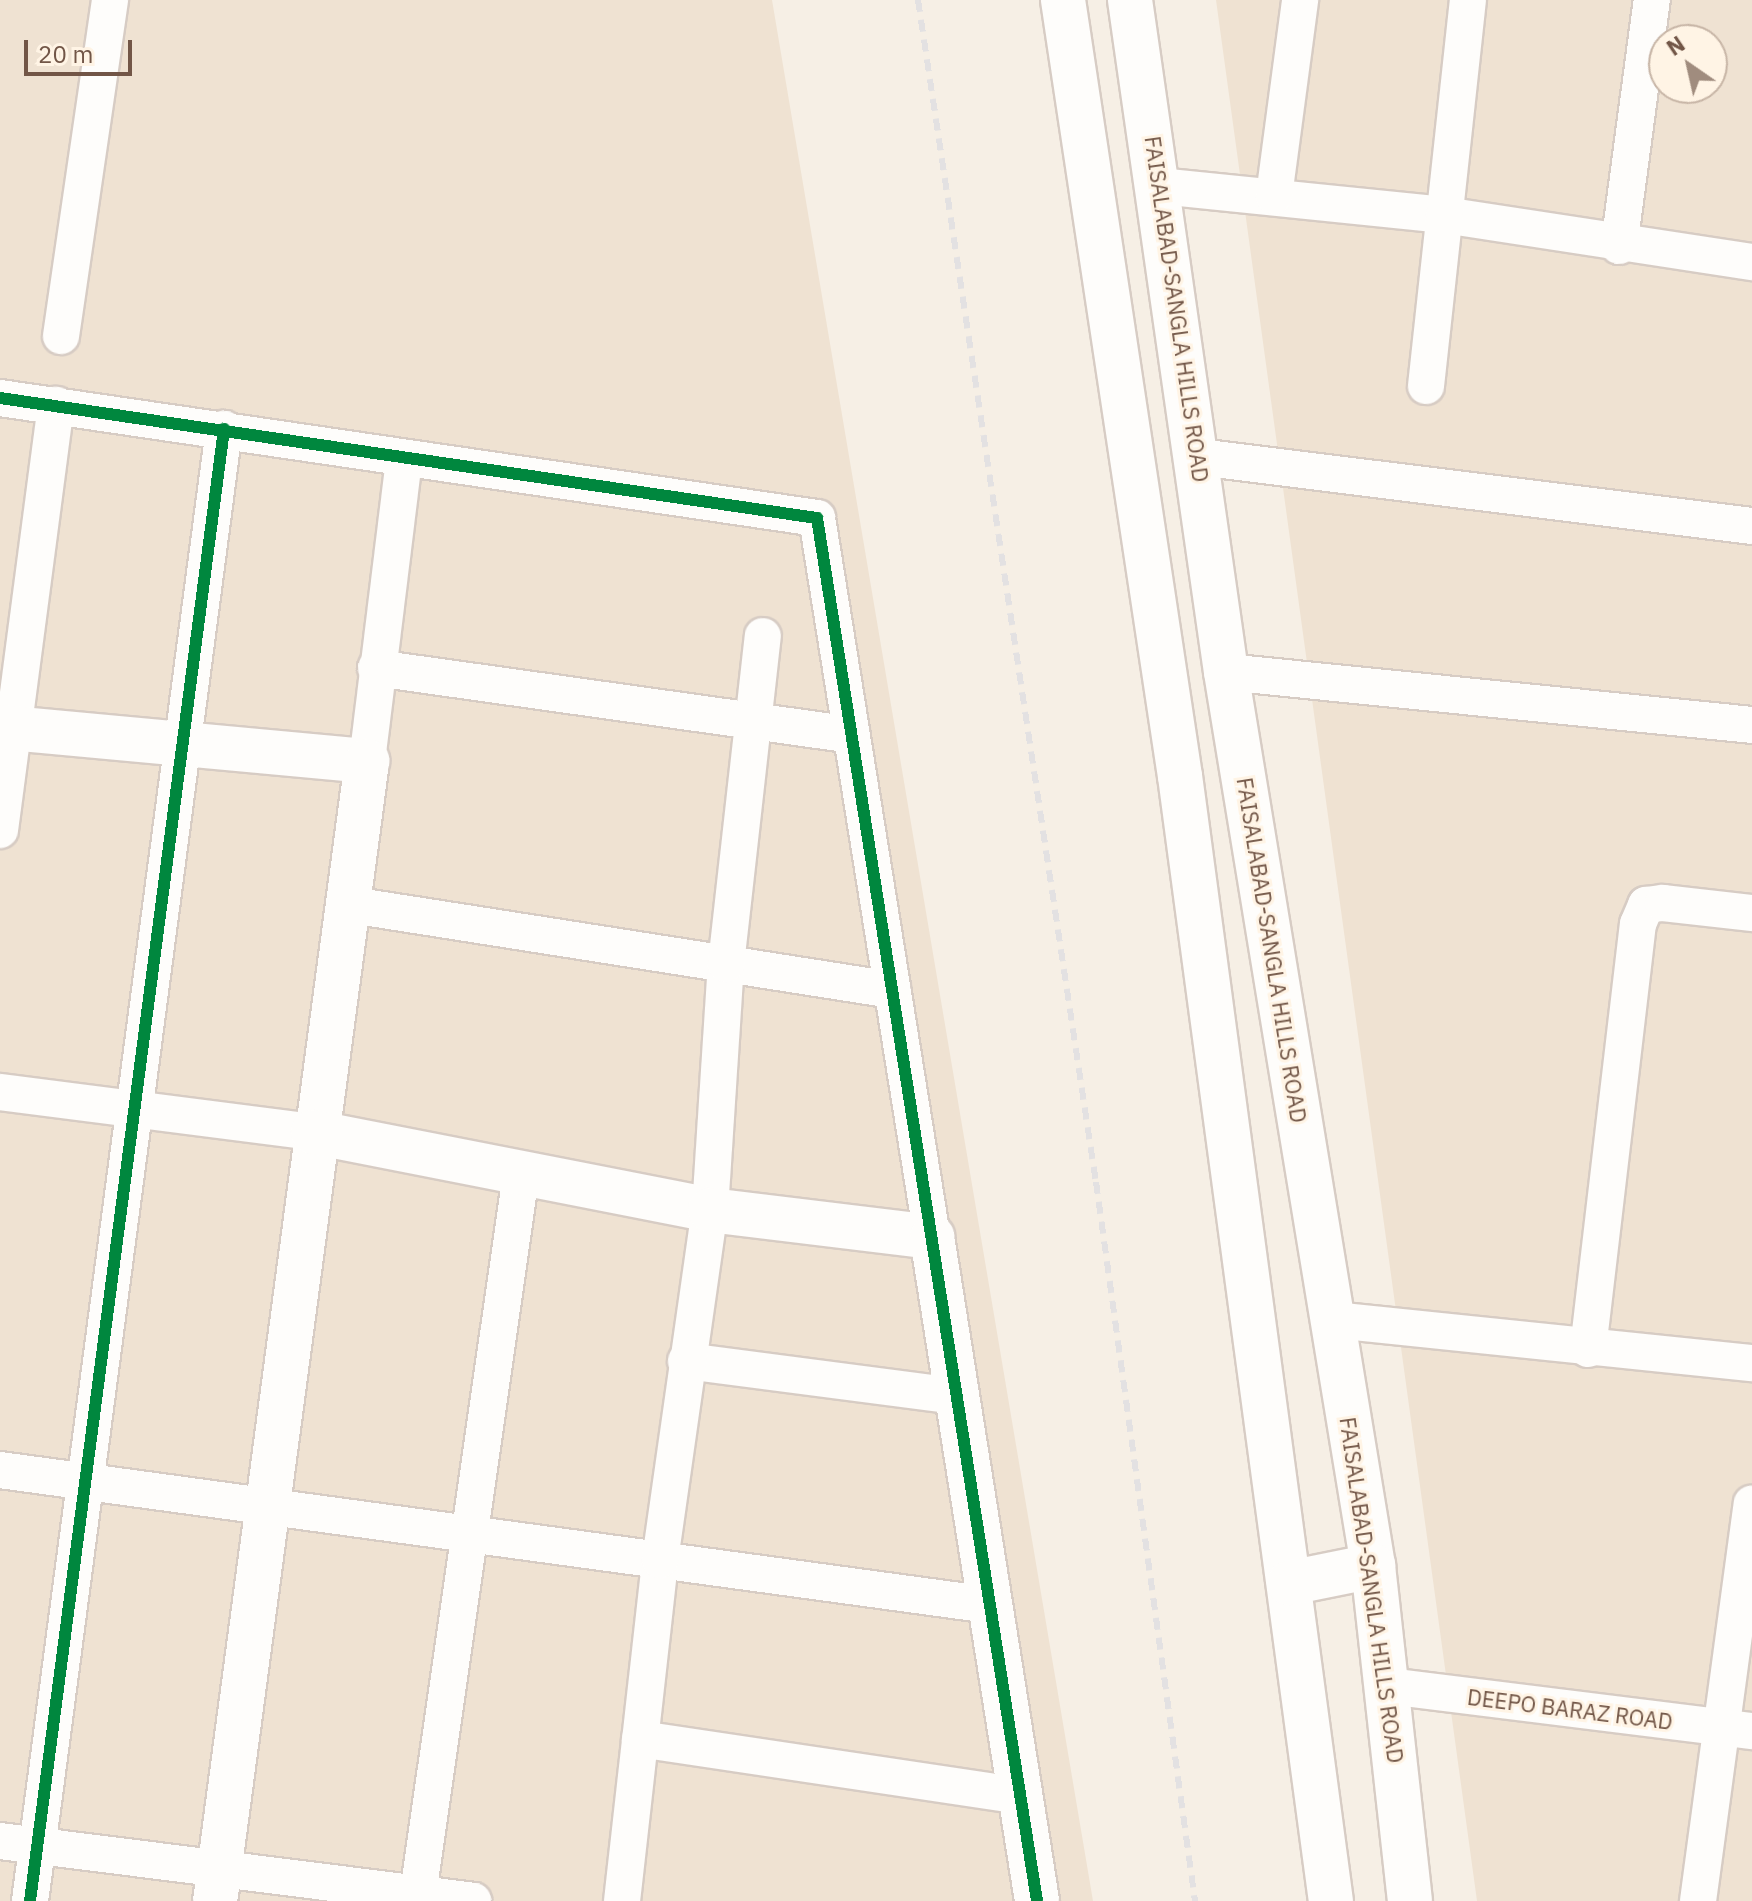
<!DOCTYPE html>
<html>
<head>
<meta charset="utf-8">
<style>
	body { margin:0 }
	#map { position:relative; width:1752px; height:1901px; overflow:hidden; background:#f6efe5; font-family:"IBM Plex Sans",sans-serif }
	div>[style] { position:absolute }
	.residential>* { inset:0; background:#efe2d2 }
	.roads { filter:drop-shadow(2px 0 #d7ccc4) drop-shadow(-2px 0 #d7ccc4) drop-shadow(0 2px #d7ccc4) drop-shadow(0 -2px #d7ccc4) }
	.street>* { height:36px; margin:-18px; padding:0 18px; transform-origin:18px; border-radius:18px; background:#fefdfb }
	.secondary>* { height:44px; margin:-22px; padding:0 22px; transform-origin:22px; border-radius:22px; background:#fefdfb }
	.rail>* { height:6px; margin-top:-3px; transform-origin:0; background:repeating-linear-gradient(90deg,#e3e1e2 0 12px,transparent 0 20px) }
	.cycleway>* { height:12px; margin:-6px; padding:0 6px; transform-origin:6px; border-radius:6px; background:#00873e }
	span { translate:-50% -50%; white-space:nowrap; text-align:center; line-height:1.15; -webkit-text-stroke:6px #fff4e5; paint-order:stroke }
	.street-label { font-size:22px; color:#725647 }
	.north { position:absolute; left:1648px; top:24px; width:80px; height:80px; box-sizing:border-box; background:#fff4e5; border:2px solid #c7b5a6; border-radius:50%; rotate:326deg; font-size:22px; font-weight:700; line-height:32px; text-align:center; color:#725647 }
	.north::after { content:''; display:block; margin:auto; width:28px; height:36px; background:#a08c7e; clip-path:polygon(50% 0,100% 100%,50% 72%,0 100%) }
	.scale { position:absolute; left:24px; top:40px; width:108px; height:36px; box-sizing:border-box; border:4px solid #725647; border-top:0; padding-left:10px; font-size:24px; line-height:28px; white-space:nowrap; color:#725647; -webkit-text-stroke:6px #fff4e5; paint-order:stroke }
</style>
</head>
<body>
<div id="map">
	<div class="residential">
		<i style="clip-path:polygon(0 0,772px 0,1093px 1901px,0 1901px)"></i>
		<i style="clip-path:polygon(evenodd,1216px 0,1752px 0,1752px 1901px,1477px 1901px,1216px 0,1664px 40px,1712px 40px,1712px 88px,1664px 88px,1664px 40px)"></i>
	</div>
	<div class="roads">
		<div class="street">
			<i style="left:1159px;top:186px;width:286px;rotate:5.8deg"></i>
			<i style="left:1444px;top:215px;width:312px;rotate:8.7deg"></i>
			<i style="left:1274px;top:196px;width:198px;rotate:-82.4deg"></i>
			<i style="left:1619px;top:246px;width:248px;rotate:-82.4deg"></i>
			<i style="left:61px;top:336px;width:340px;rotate:-81.7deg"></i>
			<i style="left:1426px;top:386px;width:388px;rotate:-83.8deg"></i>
			<i style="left:0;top:398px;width:826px;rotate:8.36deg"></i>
			<i style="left:817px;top:518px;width:728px;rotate:80.91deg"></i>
			<i style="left:1199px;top:457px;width:557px;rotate:7.11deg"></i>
			<i style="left:376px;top:668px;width:480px;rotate:8deg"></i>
			<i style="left:1226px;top:672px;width:529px;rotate:5.75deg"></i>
			<i style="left:367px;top:761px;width:305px;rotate:-83deg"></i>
			<i style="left:0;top:830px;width:429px;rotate:-82.5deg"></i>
			<i style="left:345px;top:904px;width:554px;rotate:8.93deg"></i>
			<i style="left:0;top:1092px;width:316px;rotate:7.3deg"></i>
			<i style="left:1334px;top:1320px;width:420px;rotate:5.9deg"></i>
			<i style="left:1588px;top:1349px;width:428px;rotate:-83.3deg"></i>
			<i style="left:1638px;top:924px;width:21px;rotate:-67deg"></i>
			<i style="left:1646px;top:905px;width:17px;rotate:-7deg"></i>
			<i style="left:1663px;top:903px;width:90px;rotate:6.4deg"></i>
			<i style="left:686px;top:1361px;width:273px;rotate:7.4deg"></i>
			<i style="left:0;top:1470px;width:999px;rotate:7.77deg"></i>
			<i style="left:1389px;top:1686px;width:366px;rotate:7.1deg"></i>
			<i style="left:640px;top:1739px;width:384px;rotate:8.5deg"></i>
			<i style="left:0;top:1841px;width:477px;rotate:7.2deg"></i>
			<i style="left:30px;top:1901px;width:1485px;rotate:-82.49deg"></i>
			<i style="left:417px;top:1901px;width:733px;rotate:-81.85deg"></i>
			<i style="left:622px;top:1901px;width:343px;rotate:-83.6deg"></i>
			<i style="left:660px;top:1560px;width:354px;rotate:-81.9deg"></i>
			<i style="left:710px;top:1210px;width:247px;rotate:-86.3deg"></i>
			<i style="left:726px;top:964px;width:330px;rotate:-83.6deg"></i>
			<i style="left:1698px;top:1901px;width:401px;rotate:-82.3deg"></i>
		</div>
		<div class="secondary">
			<i style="left:1063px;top:0;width:785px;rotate:81.43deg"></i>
			<i style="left:1180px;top:776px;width:1135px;rotate:82.36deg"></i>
			<i style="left:1130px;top:0;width:679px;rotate:81.87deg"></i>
			<i style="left:1226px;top:672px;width:906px;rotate:80.66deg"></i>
			<i style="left:1373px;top:1566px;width:337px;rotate:83.7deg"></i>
			<i style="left:0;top:727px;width:369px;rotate:5.3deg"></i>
			<i style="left:367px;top:761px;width:1150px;rotate:97.59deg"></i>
			<i style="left:313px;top:1132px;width:405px;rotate:11.1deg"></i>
			<i style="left:710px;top:1210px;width:224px;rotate:6.9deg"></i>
			<i style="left:932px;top:1237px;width:672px;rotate:81.01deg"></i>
			<i style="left:1289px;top:1583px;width:86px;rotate:-11.4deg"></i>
		</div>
	</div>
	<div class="rail">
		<i style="left:918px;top:0;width:1195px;rotate:81.44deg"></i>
		<i style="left:1096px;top:1182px;width:726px;rotate:82.16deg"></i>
	</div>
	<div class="cycleway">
		<i style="left:0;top:398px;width:826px;rotate:8.36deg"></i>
		<i style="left:817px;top:518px;width:1400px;rotate:80.96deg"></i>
		<i style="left:30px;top:1901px;width:1485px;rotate:-82.49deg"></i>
	</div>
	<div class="street-label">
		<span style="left:1177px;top:309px;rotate:82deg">FAISALABAD-SANGLA HILLS ROAD</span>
		<span style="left:1272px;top:950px;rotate:81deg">FAISALABAD-SANGLA HILLS ROAD</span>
		<span style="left:1372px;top:1590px;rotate:82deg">FAISALABAD-SANGLA HILLS ROAD</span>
		<span style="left:1570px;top:1709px;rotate:7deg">DEEPO BARAZ ROAD</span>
	</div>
	<div class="north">N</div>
	<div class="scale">20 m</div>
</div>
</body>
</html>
